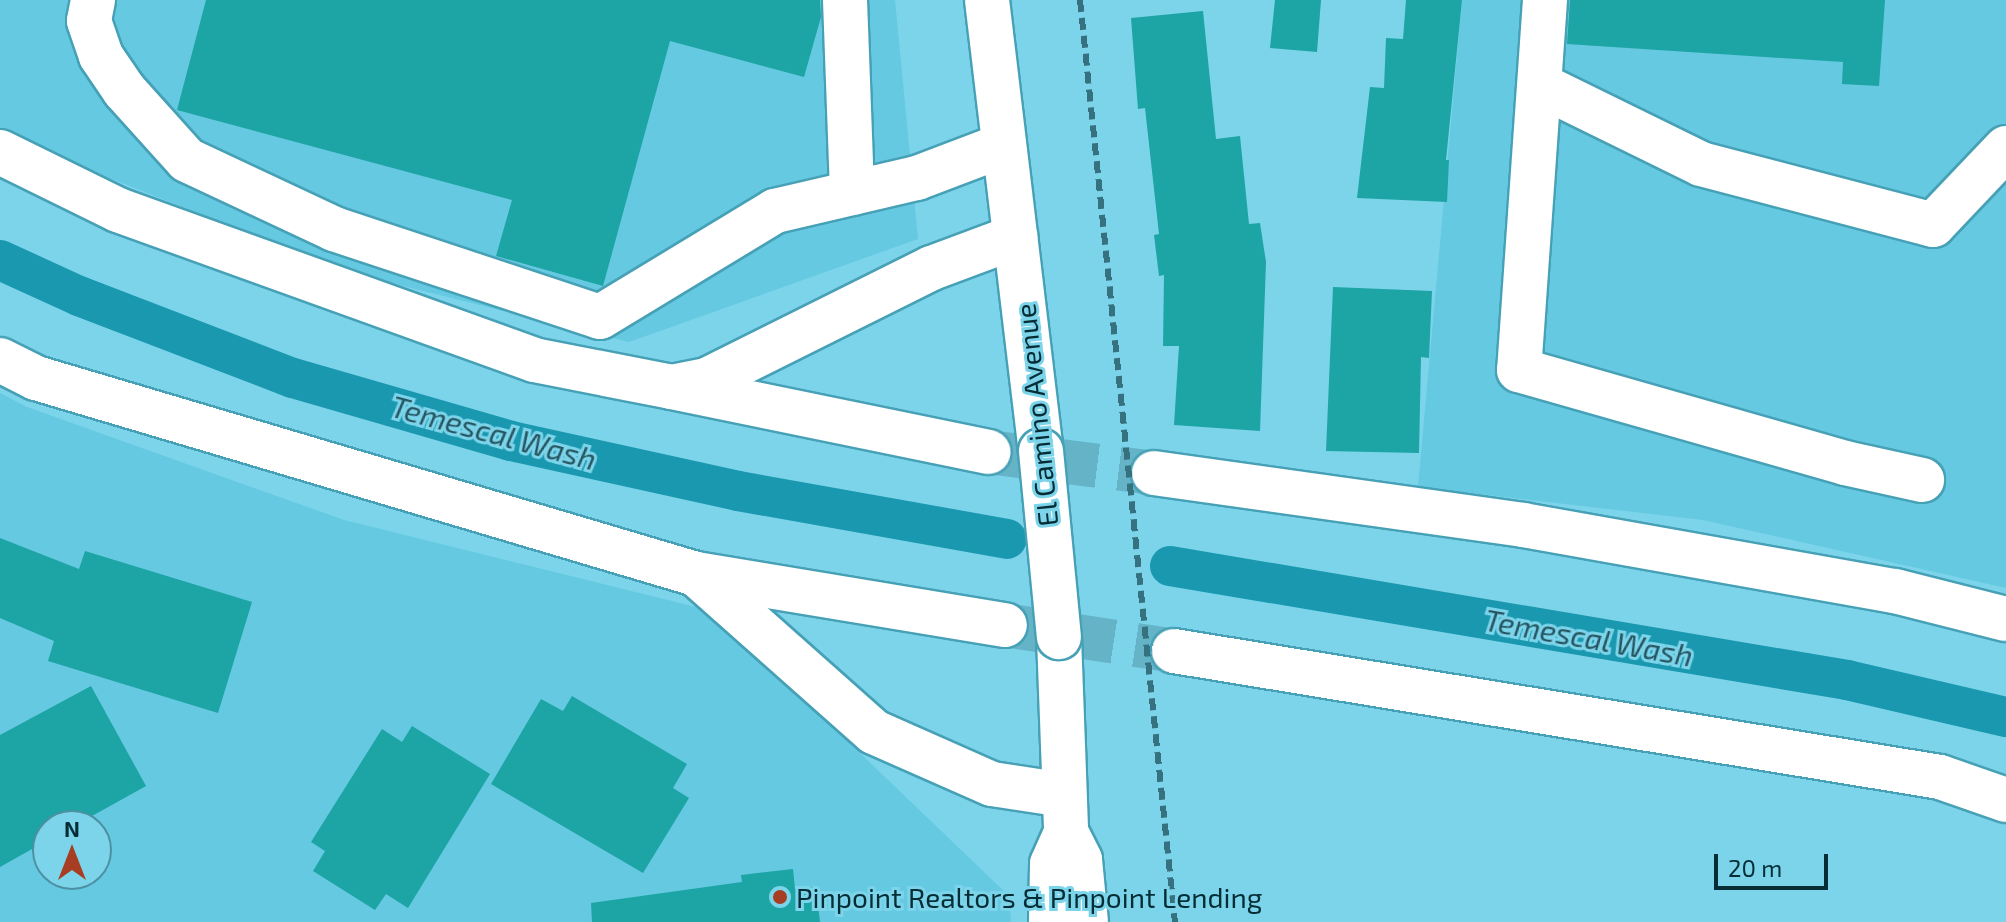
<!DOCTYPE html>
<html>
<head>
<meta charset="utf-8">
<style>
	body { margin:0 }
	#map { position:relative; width:2006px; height:922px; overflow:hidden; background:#7cd4ea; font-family:"Exo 2",sans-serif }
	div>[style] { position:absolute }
	.built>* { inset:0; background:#64c9e1 }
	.canal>* { height:40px; margin:-20px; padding:0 20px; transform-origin:20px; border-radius:20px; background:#1998b0 }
	.building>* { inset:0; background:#1da4a4 }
	.minor-tunnel>* { height:44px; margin-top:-22px; transform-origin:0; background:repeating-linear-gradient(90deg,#64b3c6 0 44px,transparent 0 66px) }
	.roads { filter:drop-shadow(2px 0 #47a1b6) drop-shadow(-2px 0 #47a1b6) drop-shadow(0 2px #47a1b6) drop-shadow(0 -2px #47a1b6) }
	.minor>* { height:44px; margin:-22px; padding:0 22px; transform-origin:22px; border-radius:22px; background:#fff }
	.rail>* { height:6px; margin-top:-3px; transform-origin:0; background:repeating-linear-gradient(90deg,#35717e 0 12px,transparent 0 18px) }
	.bridges { filter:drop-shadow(2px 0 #47a1b6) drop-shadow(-2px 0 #47a1b6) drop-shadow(0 2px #47a1b6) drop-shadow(0 -2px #47a1b6) }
	.minor-bridge>* { height:44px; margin:-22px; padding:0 22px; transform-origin:22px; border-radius:22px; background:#fff }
	.dots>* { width:22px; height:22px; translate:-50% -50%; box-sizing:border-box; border:4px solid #7cd4ea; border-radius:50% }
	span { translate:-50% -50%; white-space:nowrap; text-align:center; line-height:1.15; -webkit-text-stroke:6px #7cd4ea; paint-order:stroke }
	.street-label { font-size:28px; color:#042d35 }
	.poi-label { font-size:28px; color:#042d35 }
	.left { translate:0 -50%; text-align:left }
	.water-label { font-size:30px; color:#255560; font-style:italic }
	.north { position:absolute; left:32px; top:810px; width:80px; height:80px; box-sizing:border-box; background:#7cd4ea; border:2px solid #4c91a2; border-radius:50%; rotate:0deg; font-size:22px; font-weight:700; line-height:32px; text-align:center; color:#042d35 }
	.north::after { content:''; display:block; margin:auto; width:28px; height:36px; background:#a73e24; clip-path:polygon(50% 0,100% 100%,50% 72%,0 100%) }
	.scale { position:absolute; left:1714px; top:854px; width:114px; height:36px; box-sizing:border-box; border:4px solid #042d35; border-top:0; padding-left:10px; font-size:24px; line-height:28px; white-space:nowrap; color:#042d35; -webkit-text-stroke:6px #7cd4ea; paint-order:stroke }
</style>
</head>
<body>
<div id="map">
	<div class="built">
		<i style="clip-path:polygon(0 0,895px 0,918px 239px,629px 342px,347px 272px,36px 149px,0 130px)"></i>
		<i style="clip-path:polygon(1462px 0,2006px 0,2006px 588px,1703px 520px,1418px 487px)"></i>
		<i style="clip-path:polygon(evenodd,0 393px,27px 407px,344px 520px,712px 611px,1009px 896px,1011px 922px,0 922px,0 393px,48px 826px,96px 826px,96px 874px,48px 874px,48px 826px)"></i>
	</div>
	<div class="canal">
		<i style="left:0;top:260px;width:87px;rotate:24.5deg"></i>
		<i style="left:79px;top:296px;width:229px;rotate:21deg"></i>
		<i style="left:293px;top:378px;width:227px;rotate:16.1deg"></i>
		<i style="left:511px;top:441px;width:232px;rotate:12.4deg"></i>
		<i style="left:738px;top:491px;width:273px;rotate:10.1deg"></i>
		<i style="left:1170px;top:566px;width:687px;rotate:9.56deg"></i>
		<i style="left:1847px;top:680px;width:163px;rotate:13.1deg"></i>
	</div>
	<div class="building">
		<i style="clip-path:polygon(206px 0,820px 0,821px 17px,804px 77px,670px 41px,603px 286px,496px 256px,512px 200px,177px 110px)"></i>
		<i style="clip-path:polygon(1275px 0,1321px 0,1317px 52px,1270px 48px)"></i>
		<i style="clip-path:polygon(1406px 0,1462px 0,1446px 160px,1449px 160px,1447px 202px,1357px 198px,1370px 87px,1384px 88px,1386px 38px,1403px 39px)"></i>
		<i style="clip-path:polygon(1570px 0,1885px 0,1879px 86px,1842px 84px,1843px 62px,1567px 44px)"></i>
		<i style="clip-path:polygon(1203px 11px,1216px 139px,1240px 136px,1249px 224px,1260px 223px,1266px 262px,1260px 431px,1174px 425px,1179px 346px,1163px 346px,1164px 275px,1159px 276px,1154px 235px,1159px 234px,1145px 108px,1138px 109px,1131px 18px)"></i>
		<i style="clip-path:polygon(1333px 287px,1432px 291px,1429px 358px,1421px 357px,1419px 453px,1326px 451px)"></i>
		<i style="clip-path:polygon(0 538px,79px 569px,85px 551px,252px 602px,218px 713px,48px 661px,54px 641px,0 618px)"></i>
		<i style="clip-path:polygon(91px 686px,146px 786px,74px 826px,48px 826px,48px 840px,0 867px,0 735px)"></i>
		<i style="clip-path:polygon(572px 696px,687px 764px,673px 788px,689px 798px,643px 873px,491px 784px,541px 699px,563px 711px)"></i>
		<i style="clip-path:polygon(412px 726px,490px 774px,408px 908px,386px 894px,375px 910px,313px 871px,325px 851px,311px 842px,382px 729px,402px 742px)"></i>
		<i style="clip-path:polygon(793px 869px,795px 889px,816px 887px,820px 922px,592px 922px,591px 903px,742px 882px,741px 875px)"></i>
	</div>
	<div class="minor-tunnel">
		<i style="left:988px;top:452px;width:167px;rotate:7.2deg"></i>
		<i style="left:1005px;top:625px;width:171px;rotate:8.7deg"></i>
	</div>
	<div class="roads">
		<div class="minor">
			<i style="left:93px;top:0;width:21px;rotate:101deg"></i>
			<i style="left:89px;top:21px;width:37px;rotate:71deg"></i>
			<i style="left:101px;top:56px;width:41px;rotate:55.9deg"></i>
			<i style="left:124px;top:90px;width:94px;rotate:48deg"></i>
			<i style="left:187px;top:160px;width:162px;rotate:25.1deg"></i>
			<i style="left:334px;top:229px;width:280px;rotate:18.3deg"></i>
			<i style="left:600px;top:317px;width:205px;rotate:-31.2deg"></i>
			<i style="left:775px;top:211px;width:146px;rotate:-13.1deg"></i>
			<i style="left:917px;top:178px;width:93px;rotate:-20.8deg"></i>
			<i style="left:845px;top:0;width:193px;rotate:87.9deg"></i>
			<i style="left:987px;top:0;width:454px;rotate:83.2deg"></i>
			<i style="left:1545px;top:0;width:371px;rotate:94deg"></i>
			<i style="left:1519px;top:370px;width:339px;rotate:15.9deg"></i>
			<i style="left:1845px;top:463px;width:79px;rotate:12.4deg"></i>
			<i style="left:1540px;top:85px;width:179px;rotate:26.1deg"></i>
			<i style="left:1701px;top:164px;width:240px;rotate:14.7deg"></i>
			<i style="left:1933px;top:225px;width:106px;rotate:-46.5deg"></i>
			<i style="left:0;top:152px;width:131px;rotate:26.2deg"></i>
			<i style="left:118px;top:210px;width:442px;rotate:19.8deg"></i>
			<i style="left:534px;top:360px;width:140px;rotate:11.1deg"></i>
			<i style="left:671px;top:387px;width:37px;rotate:-11deg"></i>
			<i style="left:707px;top:380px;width:251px;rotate:-26.5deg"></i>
			<i style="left:932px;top:268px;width:89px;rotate:-20.5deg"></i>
			<i style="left:0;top:360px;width:40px;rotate:26.6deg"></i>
			<i style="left:36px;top:378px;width:688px;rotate:16.54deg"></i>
			<i style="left:696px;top:574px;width:238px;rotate:41.6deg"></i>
			<i style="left:874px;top:732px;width:129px;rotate:23.8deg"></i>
			<i style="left:992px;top:784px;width:73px;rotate:8.7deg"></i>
			<i style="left:677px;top:388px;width:318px;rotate:11.6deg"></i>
			<i style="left:1154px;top:473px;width:373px;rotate:8deg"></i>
			<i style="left:1523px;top:525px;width:378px;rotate:10.1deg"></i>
			<i style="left:1895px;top:591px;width:114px;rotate:14.2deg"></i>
			<i style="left:696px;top:574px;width:313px;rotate:9.4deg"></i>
			<i style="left:1059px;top:637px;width:195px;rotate:87.9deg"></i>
			<i style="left:1066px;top:832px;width:31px;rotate:63deg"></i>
			<i style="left:1080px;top:860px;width:62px;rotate:84.5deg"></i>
			<i style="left:1174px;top:651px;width:776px;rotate:9.34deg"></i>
			<i style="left:1940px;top:777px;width:70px;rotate:19.2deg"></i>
			<i style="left:1051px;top:922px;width:58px;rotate:-89deg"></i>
			<i style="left:1052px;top:864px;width:35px;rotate:-66deg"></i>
		</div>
	</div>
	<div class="rail">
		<i style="left:1080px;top:0;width:927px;rotate:84.12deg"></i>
	</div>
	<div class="bridges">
		<div class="minor-bridge">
			<i style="left:1041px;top:451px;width:187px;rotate:84.5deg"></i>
		</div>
	</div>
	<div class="dots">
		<i style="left:780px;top:897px;background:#a73e24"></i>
	</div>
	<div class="street-label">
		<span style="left:1036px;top:415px;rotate:-96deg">El Camino Avenue</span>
	</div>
	<div class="poi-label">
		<span class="left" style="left:796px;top:897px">Pinpoint Realtors &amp; Pinpoint Lending</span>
	</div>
	<div class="water-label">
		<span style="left:494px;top:432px;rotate:15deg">Temescal Wash</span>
		<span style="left:1589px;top:637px;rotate:10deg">Temescal Wash</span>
	</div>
	<div class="north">N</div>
	<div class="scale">20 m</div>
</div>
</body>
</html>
